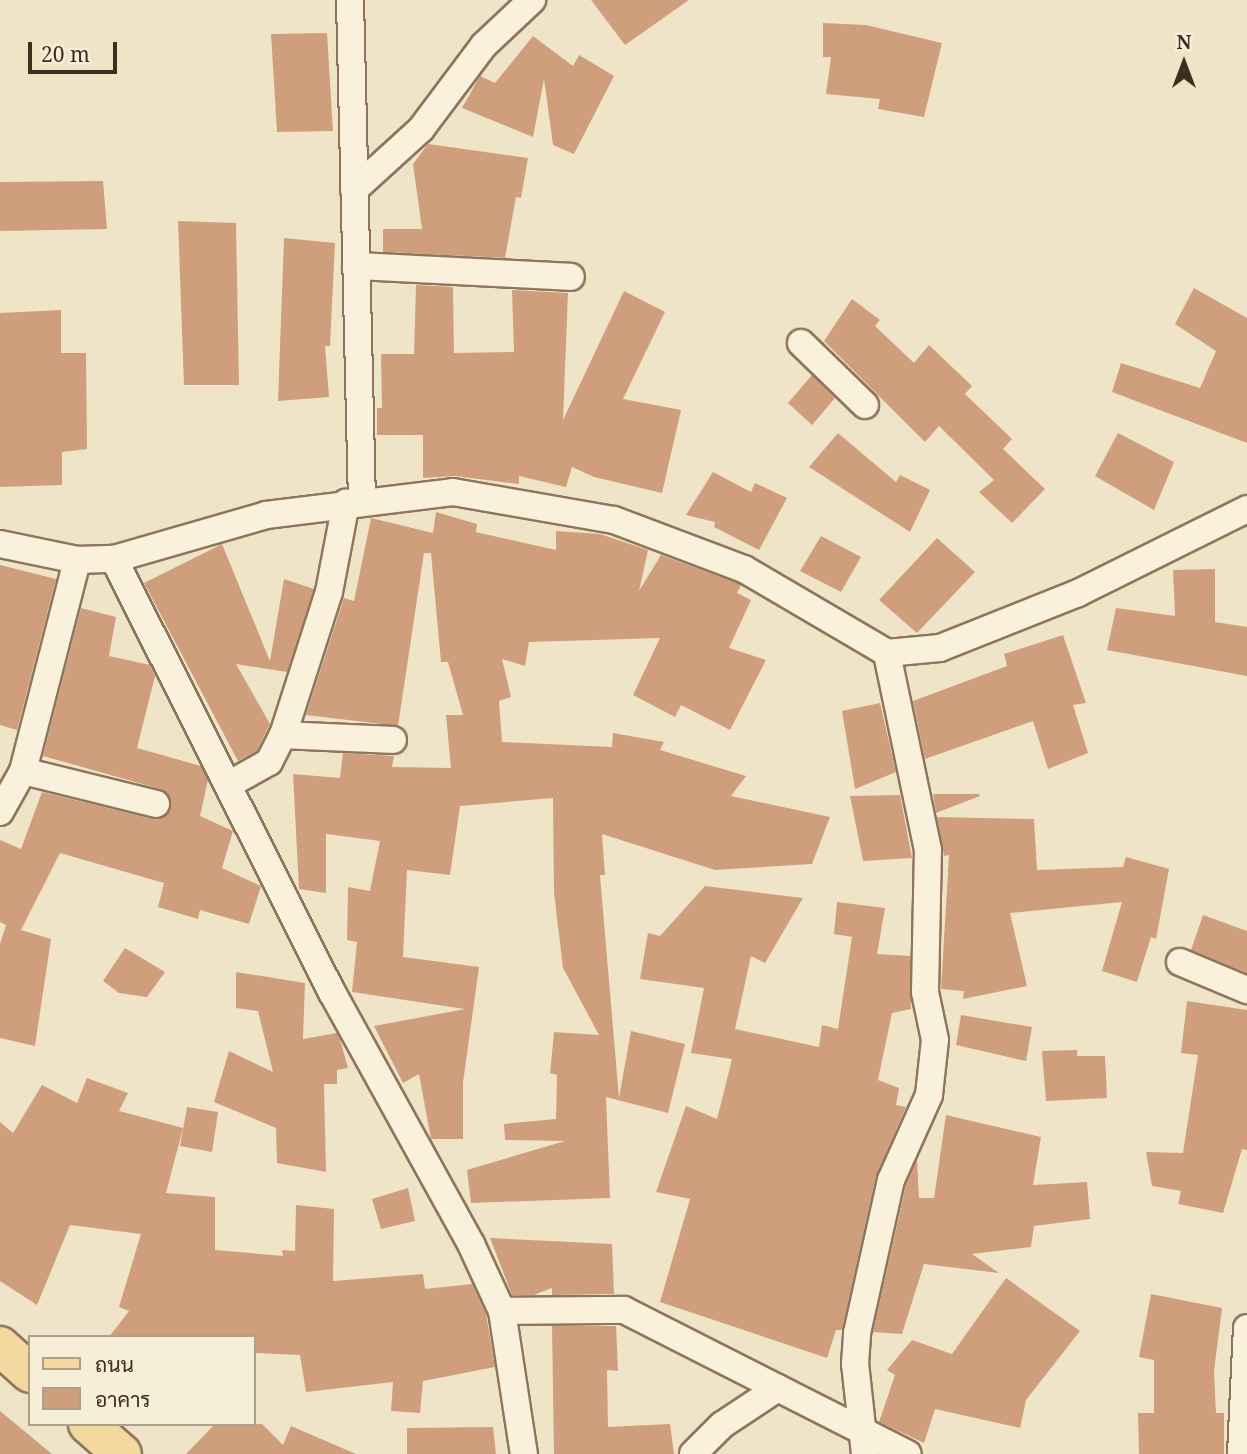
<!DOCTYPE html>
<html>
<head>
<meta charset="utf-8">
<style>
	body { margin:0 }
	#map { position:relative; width:1247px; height:1454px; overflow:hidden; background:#f0e4c8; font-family:"Noto Serif",Sarabun,serif }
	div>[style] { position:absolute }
	.building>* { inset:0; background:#cf9f7d }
	.roads { filter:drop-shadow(2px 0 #8d765c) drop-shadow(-2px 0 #8d765c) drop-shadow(0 2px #8d765c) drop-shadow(0 -2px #8d765c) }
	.minor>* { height:26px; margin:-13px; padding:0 13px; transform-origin:13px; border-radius:13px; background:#faf1dc }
	.primary>* { height:38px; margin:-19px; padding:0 19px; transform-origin:19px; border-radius:19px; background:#f3d9a0 }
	span { translate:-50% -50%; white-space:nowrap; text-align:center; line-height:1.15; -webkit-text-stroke:7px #f7eed8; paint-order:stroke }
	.legend { position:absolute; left:28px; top:1335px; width:228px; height:91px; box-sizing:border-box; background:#f7eed8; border:2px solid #ada18e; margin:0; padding:9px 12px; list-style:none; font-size:21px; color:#3d2e20 }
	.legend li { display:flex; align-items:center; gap:14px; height:35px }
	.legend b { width:35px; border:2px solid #ada18e }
	.north { position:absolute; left:1149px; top:28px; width:70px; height:70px; -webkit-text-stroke:5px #f7eed8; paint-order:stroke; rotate:0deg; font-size:19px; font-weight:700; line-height:28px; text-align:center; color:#3d2e20 }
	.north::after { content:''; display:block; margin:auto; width:24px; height:32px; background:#3d2e20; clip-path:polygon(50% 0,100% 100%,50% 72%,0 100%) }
	.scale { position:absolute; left:28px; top:42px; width:89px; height:32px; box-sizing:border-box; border:4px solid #3d2e20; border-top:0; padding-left:9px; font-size:21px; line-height:24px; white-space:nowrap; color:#3d2e20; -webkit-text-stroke:5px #f7eed8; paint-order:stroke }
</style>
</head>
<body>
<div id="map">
	<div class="building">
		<i style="clip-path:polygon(591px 0,689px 0,625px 45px)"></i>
		<i style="clip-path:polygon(823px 23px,866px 25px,942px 43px,924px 117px,878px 109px,880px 99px,826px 94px,831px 57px,823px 57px)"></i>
		<i style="clip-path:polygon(327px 33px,333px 131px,277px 132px,271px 34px)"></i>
		<i style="clip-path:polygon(533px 36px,573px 66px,579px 55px,614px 76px,574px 154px,553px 145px,544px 79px,533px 137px,462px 108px,480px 76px,495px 83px)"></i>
		<i style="clip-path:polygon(428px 144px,528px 158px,521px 198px,516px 197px,505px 258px,383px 252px,383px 229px,422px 229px,413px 164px)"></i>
		<i style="clip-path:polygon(103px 181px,107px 229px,0 231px,0 182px)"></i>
		<i style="clip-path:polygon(178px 221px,236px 223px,239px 385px,184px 385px)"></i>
		<i style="clip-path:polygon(284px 238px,335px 243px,330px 346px,325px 346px,329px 397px,278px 401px)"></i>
		<i style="clip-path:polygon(416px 285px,453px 287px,454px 353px,514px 352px,512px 290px,568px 293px,563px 420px,624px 291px,665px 312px,623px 399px,681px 410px,662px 493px,594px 477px,572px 467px,566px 487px,519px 476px,519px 484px,455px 476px,423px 478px,423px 435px,377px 435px,377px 408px,382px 408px,381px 354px,414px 354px)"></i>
		<i style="clip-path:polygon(1194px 288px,1247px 318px,1247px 443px,1112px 392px,1121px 363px,1200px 388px,1216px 351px,1175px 324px)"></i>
		<i style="clip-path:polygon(852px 299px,880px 320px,875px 326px,914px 363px,929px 345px,972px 386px,965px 394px,1012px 439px,1003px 449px,1045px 489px,1012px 523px,979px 492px,994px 480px,939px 426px,925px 442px,824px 341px)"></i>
		<i style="clip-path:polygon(61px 310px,61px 353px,86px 353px,87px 449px,62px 452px,62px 485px,0 487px,0 313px)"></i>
		<i style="clip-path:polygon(812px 375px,835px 398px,812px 425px,788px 403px)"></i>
		<i style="clip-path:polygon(838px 433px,896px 482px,900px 475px,930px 490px,910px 532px,809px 467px)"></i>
		<i style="clip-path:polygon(1118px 433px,1174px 462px,1154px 510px,1095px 476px)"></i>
		<i style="clip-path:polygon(713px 472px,751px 492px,755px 483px,787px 498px,759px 550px,714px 527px,715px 522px,686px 515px)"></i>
		<i style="clip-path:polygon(436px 512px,477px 524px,476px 532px,556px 550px,556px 531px,600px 534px,648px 550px,639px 591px,661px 555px,737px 583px,741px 585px,737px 593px,751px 600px,729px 648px,766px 660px,730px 730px,681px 705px,675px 717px,633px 695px,660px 638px,529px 642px,525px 666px,502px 659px,511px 697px,499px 701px,502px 742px,612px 747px,613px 733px,664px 742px,660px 750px,746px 776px,731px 796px,830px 817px,812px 864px,715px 870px,602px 834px,605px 875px,600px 875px,619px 1098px,631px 1031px,685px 1044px,668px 1113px,606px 1097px,610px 1198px,471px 1203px,467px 1170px,565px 1141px,505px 1140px,504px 1124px,556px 1119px,557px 1075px,550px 1073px,554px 1032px,599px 1035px,563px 968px,554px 893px,553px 798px,460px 806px,450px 875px,407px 870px,403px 957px,479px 967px,463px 1083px,463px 1139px,431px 1139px,419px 1074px,403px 1083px,374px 1026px,465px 1009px,352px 992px,357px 942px,347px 940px,348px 887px,370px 891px,380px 841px,326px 834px,326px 893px,299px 889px,293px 774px,340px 778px,343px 753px,394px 756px,392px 767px,451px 768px,446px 715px,463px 715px,448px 662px,441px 662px,431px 553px,424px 553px,398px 726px,306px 715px,344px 598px,354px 601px,371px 518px,433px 533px)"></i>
		<i style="clip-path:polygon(821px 536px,861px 557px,841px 592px,800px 571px)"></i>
		<i style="clip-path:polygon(937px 538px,975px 572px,917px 633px,879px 600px)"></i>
		<i style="clip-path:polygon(222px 544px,270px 661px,284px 579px,314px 589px,287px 672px,236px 664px,270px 724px,257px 751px,238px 761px,144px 583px)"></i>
		<i style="clip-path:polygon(0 565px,56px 579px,17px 730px,0 725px)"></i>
		<i style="clip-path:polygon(1215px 569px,1215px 622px,1247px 627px,1247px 676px,1107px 650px,1116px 608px,1175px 616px,1173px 570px)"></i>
		<i style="clip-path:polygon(81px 608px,116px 617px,109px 656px,150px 665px,155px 676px,137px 748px,201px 766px,208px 780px,200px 816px,233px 831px,222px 868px,261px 886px,249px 924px,200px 910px,198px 919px,158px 907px,164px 883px,60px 853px,21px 930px,51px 939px,35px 1046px,0 1038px,0 944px,6px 925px,0 922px,0 840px,21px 849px,42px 792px,153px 819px,167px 815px,171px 807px,167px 793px,160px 789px,43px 756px)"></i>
		<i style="clip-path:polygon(1063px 635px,1086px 703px,1073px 705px,1088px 753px,1048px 769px,1033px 721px,925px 759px,913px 701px,1007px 666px,1004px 654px)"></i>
		<i style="clip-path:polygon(880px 703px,896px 772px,855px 789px,842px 711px)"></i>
		<i style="clip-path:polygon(933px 794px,979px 794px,980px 796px,936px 813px)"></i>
		<i style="clip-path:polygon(900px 795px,912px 858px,863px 861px,850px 796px)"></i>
		<i style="clip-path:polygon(937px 817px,1034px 819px,1037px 870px,1123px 867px,1126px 857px,1169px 869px,1156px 939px,1151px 937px,1137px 982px,1102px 971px,1122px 902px,1010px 913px,1027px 986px,963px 999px,964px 991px,941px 989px,949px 855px,944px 856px)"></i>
		<i style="clip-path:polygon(705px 886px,803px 898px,765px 963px,751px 956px,735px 1029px,819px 1047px,822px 1025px,838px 1029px,852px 937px,834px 934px,837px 902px,885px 908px,877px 954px,910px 956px,911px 1009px,892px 1013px,878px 1080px,899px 1088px,896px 1105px,906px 1107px,876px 1176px,842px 1330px,836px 1330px,827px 1358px,660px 1302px,690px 1199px,656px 1192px,686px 1106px,717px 1119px,732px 1059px,691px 1053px,704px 988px,640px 979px,648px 933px,660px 936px)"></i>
		<i style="clip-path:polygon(1203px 915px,1247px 931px,1247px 973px,1191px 950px)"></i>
		<i style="clip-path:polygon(125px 948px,165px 972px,147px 997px,119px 993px,103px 981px)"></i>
		<i style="clip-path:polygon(236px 972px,305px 983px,303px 1039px,337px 1033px,340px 1039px,348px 1068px,337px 1070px,337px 1084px,324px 1084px,326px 1172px,277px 1163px,276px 1128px,214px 1102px,229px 1051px,273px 1072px,258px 1011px,236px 1008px)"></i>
		<i style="clip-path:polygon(1187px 1001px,1247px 1010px,1247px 1150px,1242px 1149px,1223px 1213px,1178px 1204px,1181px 1191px,1152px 1186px,1146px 1152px,1183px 1153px,1198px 1055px,1181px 1053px)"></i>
		<i style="clip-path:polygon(961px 1015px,1032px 1027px,1026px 1061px,956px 1045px)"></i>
		<i style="clip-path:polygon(1077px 1050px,1077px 1056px,1105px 1056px,1107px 1098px,1046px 1101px,1042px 1051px)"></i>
		<i style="clip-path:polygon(87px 1078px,128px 1093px,119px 1111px,183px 1128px,166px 1193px,215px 1197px,215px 1250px,283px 1256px,282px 1250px,295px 1251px,296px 1205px,334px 1209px,333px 1281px,423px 1274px,425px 1289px,472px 1284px,486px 1314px,495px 1367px,423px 1381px,420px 1413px,391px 1411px,393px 1382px,306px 1392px,300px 1355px,256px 1353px,255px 1337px,109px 1337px,129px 1311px,119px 1307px,141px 1234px,70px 1225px,37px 1305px,0 1281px,0 1122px,13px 1133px,42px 1085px,77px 1103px)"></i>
		<i style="clip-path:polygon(187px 1107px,218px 1112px,212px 1152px,180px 1146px)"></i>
		<i style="clip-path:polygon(946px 1115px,1041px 1137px,1033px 1185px,1087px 1182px,1090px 1219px,1034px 1226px,1031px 1247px,972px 1254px,999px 1273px,924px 1264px,902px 1334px,873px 1332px,906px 1185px,917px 1160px,919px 1198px,934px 1198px)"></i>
		<i style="clip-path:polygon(408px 1188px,415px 1221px,381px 1229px,372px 1199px)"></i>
		<i style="clip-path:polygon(490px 1238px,612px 1244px,614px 1294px,552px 1295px,552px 1288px,534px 1295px,512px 1295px)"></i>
		<i style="clip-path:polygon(1006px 1278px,1080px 1331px,1026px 1400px,1020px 1428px,935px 1409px,924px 1443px,879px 1422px,895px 1375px,887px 1370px,912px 1340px,952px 1354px)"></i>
		<i style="clip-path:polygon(1151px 1294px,1222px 1308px,1214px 1371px,1216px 1413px,1224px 1413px,1224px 1454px,1139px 1454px,1138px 1413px,1154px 1413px,1154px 1360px,1139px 1357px)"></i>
		<i style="clip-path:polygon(552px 1326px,616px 1326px,618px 1371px,607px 1370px,608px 1427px,670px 1424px,674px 1454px,554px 1454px)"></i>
		<i style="clip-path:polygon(0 1411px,52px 1454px,0 1454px)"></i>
		<i style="clip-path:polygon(215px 1424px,262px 1424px,283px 1445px,291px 1426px,356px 1454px,186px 1454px)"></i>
		<i style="clip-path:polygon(493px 1427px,496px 1454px,407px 1454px,407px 1428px)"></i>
	</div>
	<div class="roads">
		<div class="minor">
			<i style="left:350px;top:0;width:500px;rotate:88.63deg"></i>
			<i style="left:354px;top:190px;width:91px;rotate:-42.3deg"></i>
			<i style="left:421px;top:129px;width:105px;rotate:-53.1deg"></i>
			<i style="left:484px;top:45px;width:66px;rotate:-43.2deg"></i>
			<i style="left:356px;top:266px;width:215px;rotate:2.9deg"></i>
			<i style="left:801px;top:343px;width:89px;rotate:44.1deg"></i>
			<i style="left:0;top:544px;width:79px;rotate:11.7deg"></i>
			<i style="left:77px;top:560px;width:37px;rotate:-2deg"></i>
			<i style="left:114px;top:559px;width:158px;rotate:-16.1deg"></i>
			<i style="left:266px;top:515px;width:188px;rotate:-7deg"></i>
			<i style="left:453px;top:492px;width:163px;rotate:9.9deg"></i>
			<i style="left:614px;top:520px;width:139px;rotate:20.7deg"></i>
			<i style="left:744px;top:569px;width:166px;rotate:30.4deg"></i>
			<i style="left:887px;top:653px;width:53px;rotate:-5.4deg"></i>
			<i style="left:940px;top:648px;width:149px;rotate:-21.7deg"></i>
			<i style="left:1078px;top:593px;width:189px;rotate:-26.4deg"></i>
			<i style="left:114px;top:559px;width:487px;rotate:63.3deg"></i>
			<i style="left:333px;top:994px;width:286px;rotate:61.1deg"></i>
			<i style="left:471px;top:1244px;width:74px;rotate:65.2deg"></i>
			<i style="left:502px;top:1311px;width:145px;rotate:81.3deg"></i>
			<i style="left:283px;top:735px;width:110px;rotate:2.6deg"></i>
			<i style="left:23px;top:771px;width:137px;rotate:13.9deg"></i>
			<i style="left:228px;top:785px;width:47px;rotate:-29.3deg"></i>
			<i style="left:269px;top:762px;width:30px;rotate:-63deg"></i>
			<i style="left:283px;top:735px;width:150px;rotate:-72.2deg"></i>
			<i style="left:329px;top:592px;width:91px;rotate:-79.2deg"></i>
			<i style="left:0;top:812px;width:47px;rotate:-60.7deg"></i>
			<i style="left:23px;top:771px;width:218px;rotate:-75.6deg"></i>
			<i style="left:1180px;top:962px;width:73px;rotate:22.7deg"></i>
			<i style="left:502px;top:1311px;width:122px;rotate:-0.5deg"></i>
			<i style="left:624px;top:1310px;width:318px;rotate:26.9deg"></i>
			<i style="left:693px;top:1454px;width:41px;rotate:-45deg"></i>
			<i style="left:722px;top:1425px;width:67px;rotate:-33.5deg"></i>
			<i style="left:865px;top:1454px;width:91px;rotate:-96.3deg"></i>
			<i style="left:855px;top:1364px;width:31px;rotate:-86deg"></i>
			<i style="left:857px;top:1333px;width:157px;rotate:-77.5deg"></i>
			<i style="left:891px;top:1180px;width:93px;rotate:-65.9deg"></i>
			<i style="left:929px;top:1095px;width:55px;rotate:-83.8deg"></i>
			<i style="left:935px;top:1040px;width:49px;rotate:-101.8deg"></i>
			<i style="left:925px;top:992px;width:142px;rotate:-88.8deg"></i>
			<i style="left:928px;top:850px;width:201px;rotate:-101.8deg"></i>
			<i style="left:1241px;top:1454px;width:126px;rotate:-87.3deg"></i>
		</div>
		<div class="primary">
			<i style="left:0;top:1346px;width:40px;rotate:42deg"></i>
			<i style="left:88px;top:1424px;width:45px;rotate:41.4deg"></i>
		</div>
	</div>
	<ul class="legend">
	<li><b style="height:9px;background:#f3d9a0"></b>ถนน</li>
	<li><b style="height:19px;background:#cf9f7d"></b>อาคาร</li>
	</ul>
	<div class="north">N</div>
	<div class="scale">20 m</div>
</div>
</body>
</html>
